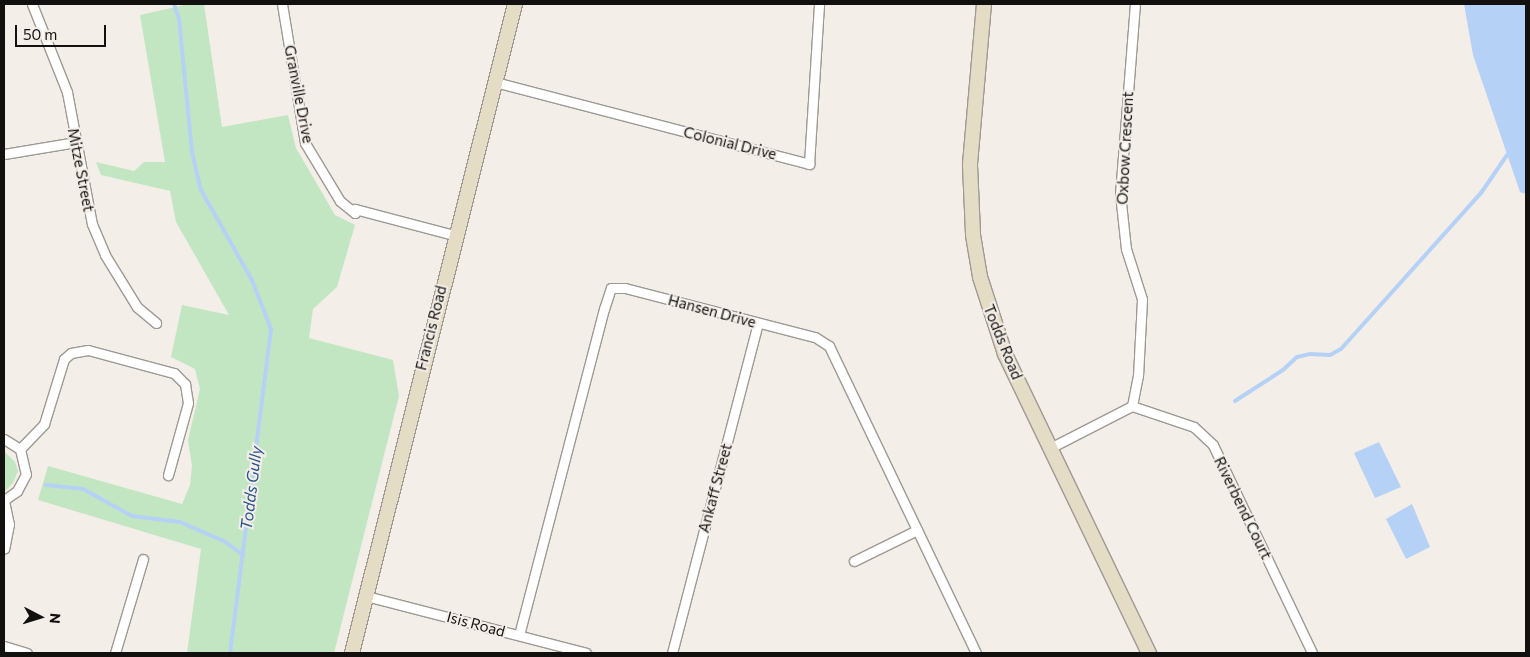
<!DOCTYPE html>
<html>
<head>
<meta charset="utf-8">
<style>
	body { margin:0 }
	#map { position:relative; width:1530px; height:657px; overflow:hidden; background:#f3eee8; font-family:Commissioner,sans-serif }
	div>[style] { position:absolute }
	.green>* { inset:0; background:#c3e6c2 }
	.water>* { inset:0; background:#b6d1f6 }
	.stream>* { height:4px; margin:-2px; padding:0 2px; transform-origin:2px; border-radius:2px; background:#b6d1f6 }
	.roads { filter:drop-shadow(1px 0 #9e9993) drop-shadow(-1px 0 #9e9993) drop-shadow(0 1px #9e9993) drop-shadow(0 -1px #9e9993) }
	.street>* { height:9px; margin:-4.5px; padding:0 4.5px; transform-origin:4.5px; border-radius:4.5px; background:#fff }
	.secondary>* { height:14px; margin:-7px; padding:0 7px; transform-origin:7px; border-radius:7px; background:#e5dcc6 }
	span { translate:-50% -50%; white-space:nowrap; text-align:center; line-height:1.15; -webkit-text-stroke:4px #f3eee8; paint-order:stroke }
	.street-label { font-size:15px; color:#13110f }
	.water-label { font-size:16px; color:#265189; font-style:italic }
	.frame { position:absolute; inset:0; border:5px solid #13110f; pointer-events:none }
	.north { position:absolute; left:15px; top:592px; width:50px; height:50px; -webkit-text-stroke:4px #f3eee8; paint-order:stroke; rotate:95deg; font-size:14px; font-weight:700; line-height:20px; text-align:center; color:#13110f }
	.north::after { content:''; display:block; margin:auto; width:18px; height:22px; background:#13110f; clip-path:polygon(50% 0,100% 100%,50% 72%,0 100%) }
	.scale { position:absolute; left:15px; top:25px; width:91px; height:22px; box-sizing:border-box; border:2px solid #13110f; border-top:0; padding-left:6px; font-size:15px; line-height:18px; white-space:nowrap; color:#13110f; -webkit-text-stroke:4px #f3eee8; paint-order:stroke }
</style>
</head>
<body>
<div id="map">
	<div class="green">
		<i style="clip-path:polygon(189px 4px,204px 4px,222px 127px,288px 115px,296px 148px,335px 215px,355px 225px,337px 287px,313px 309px,309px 338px,393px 360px,399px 396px,334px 653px,187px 653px,201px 549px,38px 500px,48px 466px,182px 504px,190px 485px,192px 466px,188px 440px,200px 389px,195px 369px,171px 357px,182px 305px,229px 315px,176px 222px,170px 191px,101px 175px,96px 162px,134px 171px,144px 162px,165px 162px,140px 15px)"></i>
		<i style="clip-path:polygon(4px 451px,15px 462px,18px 471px,13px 483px,4px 492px)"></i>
	</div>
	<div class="water">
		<i style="clip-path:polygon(1464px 4px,1526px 4px,1526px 194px,1520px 192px,1473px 55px)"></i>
		<i style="clip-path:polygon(1379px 442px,1401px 487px,1375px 498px,1354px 453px)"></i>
		<i style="clip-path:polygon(1412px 504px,1430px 547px,1406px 559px,1386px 519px)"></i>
	</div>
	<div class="stream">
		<i style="left:174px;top:4px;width:16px;rotate:72deg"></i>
		<i style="left:179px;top:19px;width:134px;rotate:84.4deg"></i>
		<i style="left:192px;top:152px;width:39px;rotate:77deg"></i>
		<i style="left:201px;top:190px;width:103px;rotate:60.5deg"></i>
		<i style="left:252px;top:280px;width:53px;rotate:68.8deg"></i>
		<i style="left:271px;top:329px;width:327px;rotate:97.2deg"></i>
		<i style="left:1235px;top:401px;width:57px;rotate:-32.9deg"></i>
		<i style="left:1283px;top:370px;width:19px;rotate:-43deg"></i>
		<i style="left:1297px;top:357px;width:13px;rotate:-13deg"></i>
		<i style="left:1310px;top:354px;width:20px;rotate:3deg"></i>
		<i style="left:1330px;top:355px;width:13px;rotate:-29deg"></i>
		<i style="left:1341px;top:349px;width:210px;rotate:-48.1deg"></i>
		<i style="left:1481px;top:193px;width:46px;rotate:-55.6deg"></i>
		<i style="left:46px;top:485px;width:37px;rotate:6deg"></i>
		<i style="left:83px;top:489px;width:56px;rotate:28.9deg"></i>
		<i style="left:132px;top:516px;width:48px;rotate:7.1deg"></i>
		<i style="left:180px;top:522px;width:48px;rotate:23.4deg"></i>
		<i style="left:224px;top:541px;width:24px;rotate:36deg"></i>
	</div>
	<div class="roads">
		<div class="street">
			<i style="left:32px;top:4px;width:95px;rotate:68.3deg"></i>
			<i style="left:67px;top:92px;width:134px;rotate:79.3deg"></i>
			<i style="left:92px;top:224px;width:34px;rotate:67deg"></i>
			<i style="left:105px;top:255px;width:61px;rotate:58.4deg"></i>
			<i style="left:137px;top:307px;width:25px;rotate:40deg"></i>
			<i style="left:282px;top:4px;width:141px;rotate:80.6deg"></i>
			<i style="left:305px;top:143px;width:68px;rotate:58.9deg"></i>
			<i style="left:340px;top:201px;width:19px;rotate:39deg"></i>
			<i style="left:355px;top:213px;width:4px;rotate:-90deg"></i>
			<i style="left:355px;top:209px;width:102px;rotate:14.7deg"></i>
			<i style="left:495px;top:82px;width:325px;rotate:14.6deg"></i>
			<i style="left:809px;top:164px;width:160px;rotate:-86.4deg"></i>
			<i style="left:4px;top:154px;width:73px;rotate:-9.5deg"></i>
			<i style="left:1132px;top:406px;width:65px;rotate:18.7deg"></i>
			<i style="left:1194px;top:427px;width:26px;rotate:43deg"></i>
			<i style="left:1213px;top:445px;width:230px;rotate:64.5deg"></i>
			<i style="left:4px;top:439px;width:19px;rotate:32deg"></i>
			<i style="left:20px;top:449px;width:26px;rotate:77deg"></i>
			<i style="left:26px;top:474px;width:19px;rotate:118deg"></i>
			<i style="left:17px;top:491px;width:16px;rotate:145deg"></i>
			<i style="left:1050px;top:448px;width:92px;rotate:-27.1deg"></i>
			<i style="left:1132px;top:406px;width:31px;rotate:-79deg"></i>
			<i style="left:1138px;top:376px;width:77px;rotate:-87deg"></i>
			<i style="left:1142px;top:299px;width:52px;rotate:-107.7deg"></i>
			<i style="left:1126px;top:249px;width:55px;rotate:-96.2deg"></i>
			<i style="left:1120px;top:194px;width:191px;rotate:-85.5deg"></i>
			<i style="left:20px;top:449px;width:35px;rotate:-46deg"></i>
			<i style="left:44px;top:424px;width:68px;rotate:-72.9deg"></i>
			<i style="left:64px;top:359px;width:9px;rotate:-41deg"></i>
			<i style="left:71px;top:353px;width:17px;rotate:-10deg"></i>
			<i style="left:88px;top:350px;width:89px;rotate:15deg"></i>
			<i style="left:174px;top:373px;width:16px;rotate:45deg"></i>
			<i style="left:185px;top:384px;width:19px;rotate:81deg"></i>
			<i style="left:188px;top:403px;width:75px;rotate:105.5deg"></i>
			<i style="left:4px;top:501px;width:24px;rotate:78deg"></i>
			<i style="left:9px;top:524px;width:25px;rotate:101deg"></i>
			<i style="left:854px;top:561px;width:70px;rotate:-26.2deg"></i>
			<i style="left:366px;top:596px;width:227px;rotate:14.5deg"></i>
			<i style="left:519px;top:635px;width:337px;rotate:-75.4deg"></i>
			<i style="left:604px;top:309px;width:22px;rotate:-72deg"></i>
			<i style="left:611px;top:288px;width:14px"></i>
			<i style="left:625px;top:288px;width:196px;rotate:14.5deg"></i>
			<i style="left:815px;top:337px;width:17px;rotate:33deg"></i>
			<i style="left:829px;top:346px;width:340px;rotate:64.4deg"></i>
			<i style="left:4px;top:646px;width:24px;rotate:17deg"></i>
			<i style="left:115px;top:653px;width:98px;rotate:-73.4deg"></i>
			<i style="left:672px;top:653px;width:341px;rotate:-75.4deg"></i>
		</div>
		<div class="secondary">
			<i style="left:984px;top:4px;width:162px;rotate:95deg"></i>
			<i style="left:970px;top:165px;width:70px;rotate:87.5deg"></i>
			<i style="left:973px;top:235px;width:43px;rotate:80.5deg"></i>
			<i style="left:980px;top:277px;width:81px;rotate:72deg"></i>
			<i style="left:1005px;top:354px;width:332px;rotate:64.3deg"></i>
			<i style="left:352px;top:653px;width:669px;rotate:-75.9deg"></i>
		</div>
	</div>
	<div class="street-label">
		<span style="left:299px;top:94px;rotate:79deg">Granville Drive</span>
		<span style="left:730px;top:143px;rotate:14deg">Colonial Drive</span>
		<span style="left:1125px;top:148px;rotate:-87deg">Oxbow Crescent</span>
		<span style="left:81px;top:170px;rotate:79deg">Mitze Street</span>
		<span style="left:712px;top:311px;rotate:15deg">Hansen Drive</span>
		<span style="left:431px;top:328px;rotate:-76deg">Francis Road</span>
		<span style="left:1003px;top:342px;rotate:68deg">Todds Road</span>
		<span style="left:715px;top:488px;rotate:-75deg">Ankaff Street</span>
		<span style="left:1243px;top:508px;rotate:64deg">Riverbend Court</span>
		<span style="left:476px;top:624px;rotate:15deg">Isis Road</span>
	</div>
	<div class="water-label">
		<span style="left:251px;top:488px;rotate:-83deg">Todds Gully</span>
	</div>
	<div class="frame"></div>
	<div class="north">N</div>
	<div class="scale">50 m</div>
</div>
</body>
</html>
